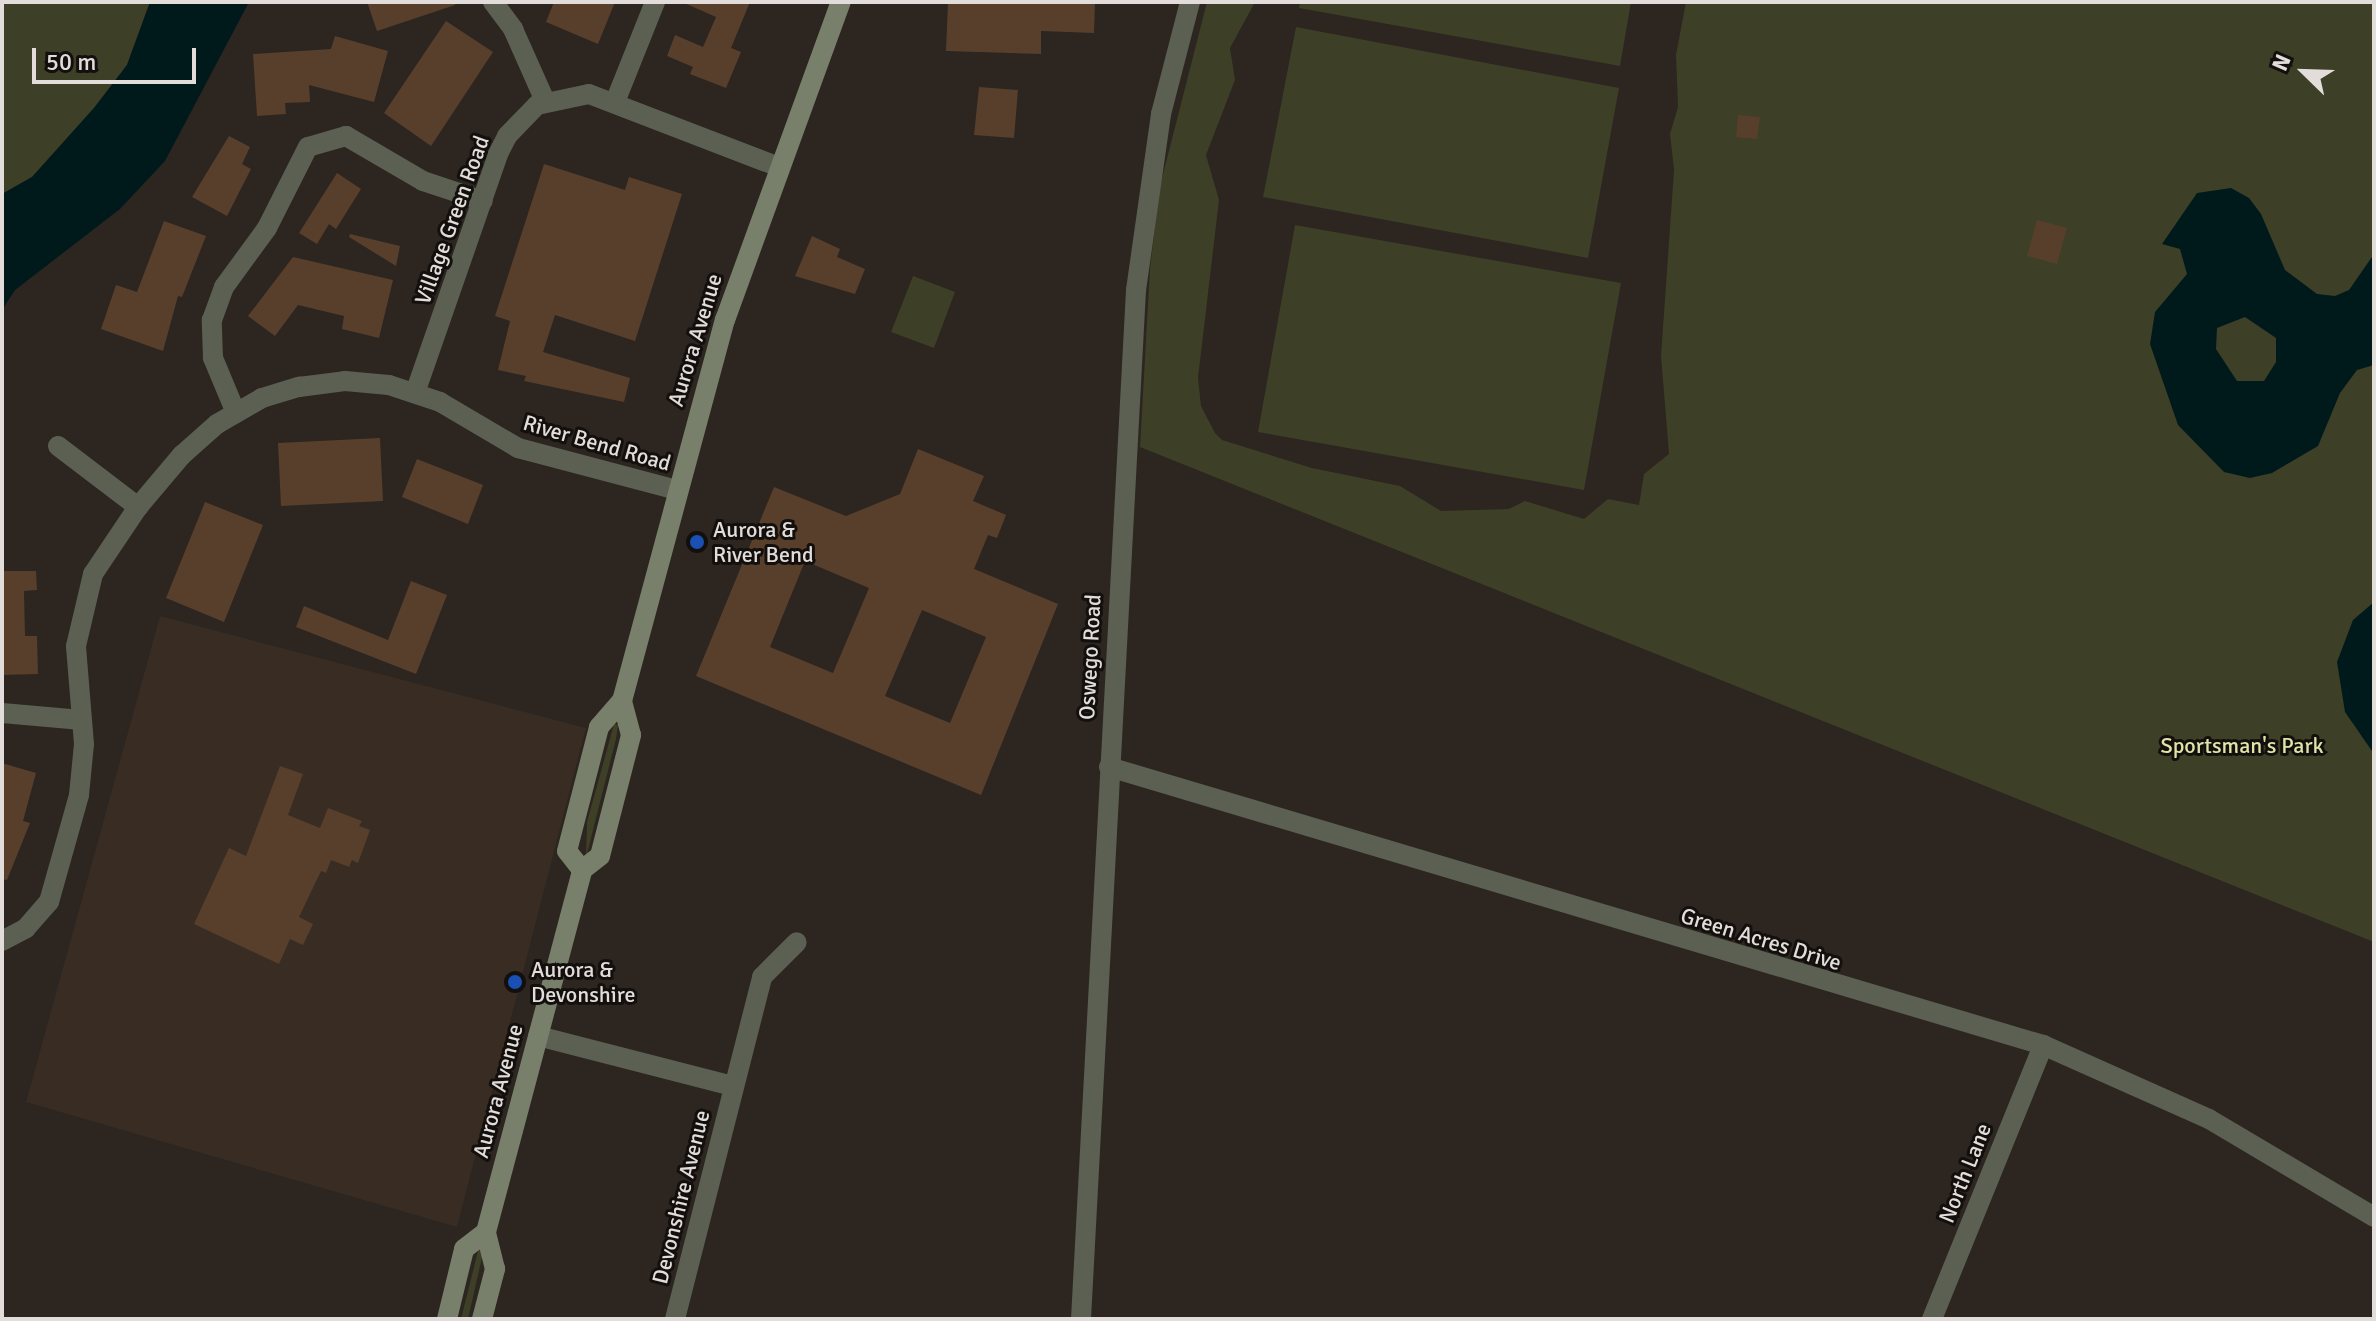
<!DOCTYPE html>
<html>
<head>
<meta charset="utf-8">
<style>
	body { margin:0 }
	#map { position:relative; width:2376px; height:1321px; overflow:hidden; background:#2c2520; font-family:Signika,sans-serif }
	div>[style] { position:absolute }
	.built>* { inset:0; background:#382c23 }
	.green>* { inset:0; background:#3d3f27 }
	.water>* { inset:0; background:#001a1c }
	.building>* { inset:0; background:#583f2b }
	.street>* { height:20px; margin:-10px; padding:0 10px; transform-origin:10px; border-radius:10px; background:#5b6052 }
	.secondary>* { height:20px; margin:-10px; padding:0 10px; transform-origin:10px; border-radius:10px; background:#78806b }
	.dots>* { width:22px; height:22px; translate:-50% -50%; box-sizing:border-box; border:4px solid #120f0d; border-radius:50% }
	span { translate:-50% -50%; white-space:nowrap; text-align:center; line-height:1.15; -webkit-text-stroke:6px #120f0d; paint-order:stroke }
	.street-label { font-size:22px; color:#e2ddda }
	.poi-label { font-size:22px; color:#e2ddda }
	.left { translate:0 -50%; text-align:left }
	.park-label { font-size:22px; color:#e0e4a9 }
	.frame { position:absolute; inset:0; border:4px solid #e2ddda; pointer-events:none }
	.north { position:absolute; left:2264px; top:32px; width:80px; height:80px; -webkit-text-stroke:6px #120f0d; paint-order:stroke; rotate:293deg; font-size:22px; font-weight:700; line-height:32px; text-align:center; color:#e2ddda }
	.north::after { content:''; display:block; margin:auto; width:28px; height:36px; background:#e2ddda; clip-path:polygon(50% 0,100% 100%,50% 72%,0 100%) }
	.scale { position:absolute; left:32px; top:48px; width:164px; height:36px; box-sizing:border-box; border:4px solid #e2ddda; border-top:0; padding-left:10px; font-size:24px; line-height:28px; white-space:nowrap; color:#e2ddda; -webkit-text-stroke:6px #120f0d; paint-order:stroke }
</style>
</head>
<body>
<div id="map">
	<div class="built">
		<i style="clip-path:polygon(160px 616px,586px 728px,457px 1227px,26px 1102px)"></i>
	</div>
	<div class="green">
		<i style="clip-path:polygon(2px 2px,150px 2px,127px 65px,94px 108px,32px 177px,2px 194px)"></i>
		<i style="clip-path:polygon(1207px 2px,1255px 2px,1230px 48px,1235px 80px,1206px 155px,1219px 200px,1198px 378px,1201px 406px,1215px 433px,1222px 440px,1312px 468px,1400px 486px,1441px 511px,1509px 509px,1525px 501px,1584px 519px,1608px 499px,1639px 505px,1644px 474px,1669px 454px,1661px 356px,1674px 170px,1670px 134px,1678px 107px,1676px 55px,1686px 2px,2374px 2px,2374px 942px,1140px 447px,1150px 268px,1160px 186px)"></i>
		<i style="clip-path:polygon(1300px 2px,1631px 2px,1620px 66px,1299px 8px)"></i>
		<i style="clip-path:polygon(1296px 27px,1619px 88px,1588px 258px,1263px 197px)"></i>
		<i style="clip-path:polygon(1295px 225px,1621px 283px,1584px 490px,1258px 432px)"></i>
		<i style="clip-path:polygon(913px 276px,955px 292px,934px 348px,891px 332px)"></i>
		<i style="clip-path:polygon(614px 724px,618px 725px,616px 739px,586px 858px,587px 822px)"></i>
		<i style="clip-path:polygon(480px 1243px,485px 1244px,468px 1319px,461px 1319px)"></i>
	</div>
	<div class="water">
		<i style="clip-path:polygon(150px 2px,249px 2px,165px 161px,120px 209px,15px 290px,2px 310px,2px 194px,32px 177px,94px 108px,127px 65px)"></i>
		<i style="clip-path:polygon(evenodd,2231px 188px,2249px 198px,2261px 214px,2285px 270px,2317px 294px,2335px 296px,2349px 290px,2374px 254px,2374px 365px,2357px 370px,2340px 393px,2318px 446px,2272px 473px,2250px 478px,2224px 472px,2178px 425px,2150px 344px,2155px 312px,2187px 274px,2180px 249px,2162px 244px,2197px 193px,2231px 188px,2245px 317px,2276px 338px,2276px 362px,2264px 381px,2237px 381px,2216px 349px,2217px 328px,2245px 317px)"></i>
		<i style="clip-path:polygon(2374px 602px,2374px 754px,2345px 712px,2337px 662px,2353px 620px)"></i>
	</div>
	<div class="building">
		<i style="clip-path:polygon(367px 2px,455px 2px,455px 5px,377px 31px)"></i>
		<i style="clip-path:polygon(554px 2px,615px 2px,598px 44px,546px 22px)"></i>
		<i style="clip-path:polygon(682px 2px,750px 2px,731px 48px,741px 52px,726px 88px,690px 74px,693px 67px,667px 56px,675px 35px,703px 47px,716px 17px)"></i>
		<i style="clip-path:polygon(948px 2px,1095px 2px,1094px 33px,1041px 31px,1041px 54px,946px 51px)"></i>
		<i style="clip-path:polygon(446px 21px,493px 52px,431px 146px,384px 113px)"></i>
		<i style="clip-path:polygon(335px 36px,388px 51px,374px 102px,309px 85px,310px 102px,285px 103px,286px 114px,257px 116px,253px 54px,331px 49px)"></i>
		<i style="clip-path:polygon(979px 87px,1018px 90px,1014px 138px,974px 135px)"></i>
		<i style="clip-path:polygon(1738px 115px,1760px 117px,1757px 139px,1736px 137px)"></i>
		<i style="clip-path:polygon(229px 136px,250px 147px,242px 164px,251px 169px,227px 216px,192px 197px)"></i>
		<i style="clip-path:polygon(544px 164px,625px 190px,629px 177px,682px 194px,635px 341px,555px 315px,543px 352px,630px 378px,624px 402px,524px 381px,526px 376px,498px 370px,510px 321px,495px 316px)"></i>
		<i style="clip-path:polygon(337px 173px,361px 189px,336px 229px,329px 224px,317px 244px,299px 233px)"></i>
		<i style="clip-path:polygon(2037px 220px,2067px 228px,2057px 264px,2027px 256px)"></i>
		<i style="clip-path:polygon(164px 221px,206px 236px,182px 297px,178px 296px,163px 351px,101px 329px,116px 285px,137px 292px)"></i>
		<i style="clip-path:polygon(350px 234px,400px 246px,396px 266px,349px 237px)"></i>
		<i style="clip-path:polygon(812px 236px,840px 249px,837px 257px,865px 269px,855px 294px,795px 276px)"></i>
		<i style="clip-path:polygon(293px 257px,393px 280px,379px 338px,342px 329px,344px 316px,298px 305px,275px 336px,248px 316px)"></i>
		<i style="clip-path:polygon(380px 438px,383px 501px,281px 506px,278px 443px)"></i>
		<i style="clip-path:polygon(evenodd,918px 449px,984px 476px,973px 501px,1006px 515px,997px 538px,988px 535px,974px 569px,1058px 604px,981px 795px,696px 676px,774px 487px,846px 516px,900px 494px,918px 449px,805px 561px,869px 588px,833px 673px,770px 647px,805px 561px,918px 449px,922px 610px,986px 637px,950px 723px,885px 696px,922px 610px)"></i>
		<i style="clip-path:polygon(417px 459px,483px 485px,468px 524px,402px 497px)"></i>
		<i style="clip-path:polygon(205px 502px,263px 525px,224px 622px,166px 598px)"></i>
		<i style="clip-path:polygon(2px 571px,36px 571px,37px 590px,24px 591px,25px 636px,37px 636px,38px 674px,2px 675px)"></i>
		<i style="clip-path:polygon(411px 581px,447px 595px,416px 674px,296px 627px,304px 606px,388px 640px)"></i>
		<i style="clip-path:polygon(2px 763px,36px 773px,23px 821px,30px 823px,7px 880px,2px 879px)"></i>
		<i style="clip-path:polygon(280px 766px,303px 774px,288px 815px,320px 828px,328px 808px,362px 821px,359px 826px,370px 830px,358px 863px,352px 860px,349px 867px,331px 860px,326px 873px,321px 871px,299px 917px,313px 924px,303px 945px,290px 939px,279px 964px,194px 924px,229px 848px,246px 856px)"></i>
	</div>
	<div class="street">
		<i style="left:493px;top:2px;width:34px;rotate:53deg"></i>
		<i style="left:513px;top:29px;width:79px;rotate:66deg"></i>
		<i style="left:615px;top:102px;width:108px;rotate:-68.2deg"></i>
		<i style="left:415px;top:393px;width:253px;rotate:-70.8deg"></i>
		<i style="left:498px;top:154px;width:20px;rotate:-63deg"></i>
		<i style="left:507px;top:136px;width:43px;rotate:-45.9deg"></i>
		<i style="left:537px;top:105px;width:53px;rotate:-11.9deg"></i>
		<i style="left:589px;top:94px;width:201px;rotate:21deg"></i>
		<i style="left:236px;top:413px;width:60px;rotate:-112.7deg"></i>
		<i style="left:213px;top:358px;width:38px;rotate:-92deg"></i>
		<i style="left:212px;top:320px;width:35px;rotate:-70deg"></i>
		<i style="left:224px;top:287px;width:73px;rotate:-53.9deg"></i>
		<i style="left:267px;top:228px;width:91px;rotate:-63.2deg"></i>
		<i style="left:308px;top:147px;width:40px;rotate:-16deg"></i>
		<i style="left:346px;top:136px;width:89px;rotate:30.3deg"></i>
		<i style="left:423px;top:181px;width:63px;rotate:18.4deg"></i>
		<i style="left:58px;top:446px;width:101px;rotate:37.3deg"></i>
		<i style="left:2px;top:713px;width:80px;rotate:5deg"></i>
		<i style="left:1109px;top:767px;width:974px;rotate:16.58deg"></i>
		<i style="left:2043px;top:1045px;width:182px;rotate:24deg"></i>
		<i style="left:2209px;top:1119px;width:192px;rotate:30.7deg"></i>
		<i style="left:2px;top:941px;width:27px;rotate:-28deg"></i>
		<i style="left:26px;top:928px;width:35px;rotate:-49deg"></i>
		<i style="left:49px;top:902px;width:111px;rotate:-74.3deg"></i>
		<i style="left:79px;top:795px;width:51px;rotate:-84.4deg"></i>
		<i style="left:84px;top:744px;width:98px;rotate:-94.7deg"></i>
		<i style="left:76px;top:646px;width:74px;rotate:-76.7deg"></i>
		<i style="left:93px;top:574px;width:81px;rotate:-56.1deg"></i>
		<i style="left:138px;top:507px;width:68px;rotate:-49.8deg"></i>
		<i style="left:182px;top:455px;width:47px;rotate:-41.5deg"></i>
		<i style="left:217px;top:424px;width:52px;rotate:-30deg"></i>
		<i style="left:262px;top:398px;width:39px;rotate:-17deg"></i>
		<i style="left:299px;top:387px;width:46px;rotate:-7.4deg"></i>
		<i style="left:345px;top:381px;width:44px;rotate:5.2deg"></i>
		<i style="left:389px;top:385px;width:54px;rotate:18.4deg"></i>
		<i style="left:440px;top:402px;width:91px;rotate:30.5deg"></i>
		<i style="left:518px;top:448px;width:164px;rotate:14.8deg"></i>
		<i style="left:538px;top:1036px;width:201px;rotate:14.4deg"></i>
		<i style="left:675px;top:1319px;width:353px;rotate:-75.7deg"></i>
		<i style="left:762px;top:977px;width:49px;rotate:-45deg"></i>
		<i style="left:1081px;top:1319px;width:1030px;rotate:-86.94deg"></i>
		<i style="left:1136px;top:290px;width:178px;rotate:-81.9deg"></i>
		<i style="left:1161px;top:114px;width:116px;rotate:-75.5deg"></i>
		<i style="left:1932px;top:1319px;width:296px;rotate:-67.9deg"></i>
	</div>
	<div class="secondary">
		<i style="left:582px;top:870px;width:24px;rotate:-128deg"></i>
		<i style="left:567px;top:851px;width:128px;rotate:-75.5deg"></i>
		<i style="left:599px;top:727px;width:35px;rotate:-49deg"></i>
		<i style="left:622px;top:701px;width:395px;rotate:-74.9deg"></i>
		<i style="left:725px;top:320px;width:338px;rotate:-70deg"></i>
		<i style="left:447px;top:1319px;width:72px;rotate:-76.3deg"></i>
		<i style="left:464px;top:1249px;width:28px;rotate:-38deg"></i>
		<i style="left:482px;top:1319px;width:52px;rotate:-75.4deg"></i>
		<i style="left:495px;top:1269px;width:38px;rotate:-104deg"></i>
		<i style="left:486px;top:1232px;width:375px;rotate:-75.1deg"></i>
		<i style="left:582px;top:870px;width:23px;rotate:-38deg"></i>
		<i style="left:600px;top:856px;width:125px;rotate:-75.6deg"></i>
		<i style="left:631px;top:735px;width:35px;rotate:-105deg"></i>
	</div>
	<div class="dots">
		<i style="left:697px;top:542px;background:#1a4fb4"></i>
		<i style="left:515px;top:982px;background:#1a4fb4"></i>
	</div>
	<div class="street-label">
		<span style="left:452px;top:220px;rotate:-70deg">Village Green Road</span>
		<span style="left:695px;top:340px;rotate:-73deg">Aurora Avenue</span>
		<span style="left:597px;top:443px;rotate:16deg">River Bend Road</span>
		<span style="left:1090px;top:657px;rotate:-87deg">Oswego Road</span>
		<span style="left:1761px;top:939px;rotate:17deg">Green Acres Drive</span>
		<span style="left:498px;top:1091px;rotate:-75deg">Aurora Avenue</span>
		<span style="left:1965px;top:1173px;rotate:-68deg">North Lane</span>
		<span style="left:681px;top:1197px;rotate:-76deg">Devonshire Avenue</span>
	</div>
	<div class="poi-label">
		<span class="left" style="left:713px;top:542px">Aurora &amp;<br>River Bend</span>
		<span class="left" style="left:531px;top:982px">Aurora &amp;<br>Devonshire</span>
	</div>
	<div class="park-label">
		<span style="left:2242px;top:746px">Sportsman's Park</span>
	</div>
	<div class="frame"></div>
	<div class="north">N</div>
	<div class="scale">50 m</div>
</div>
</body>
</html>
